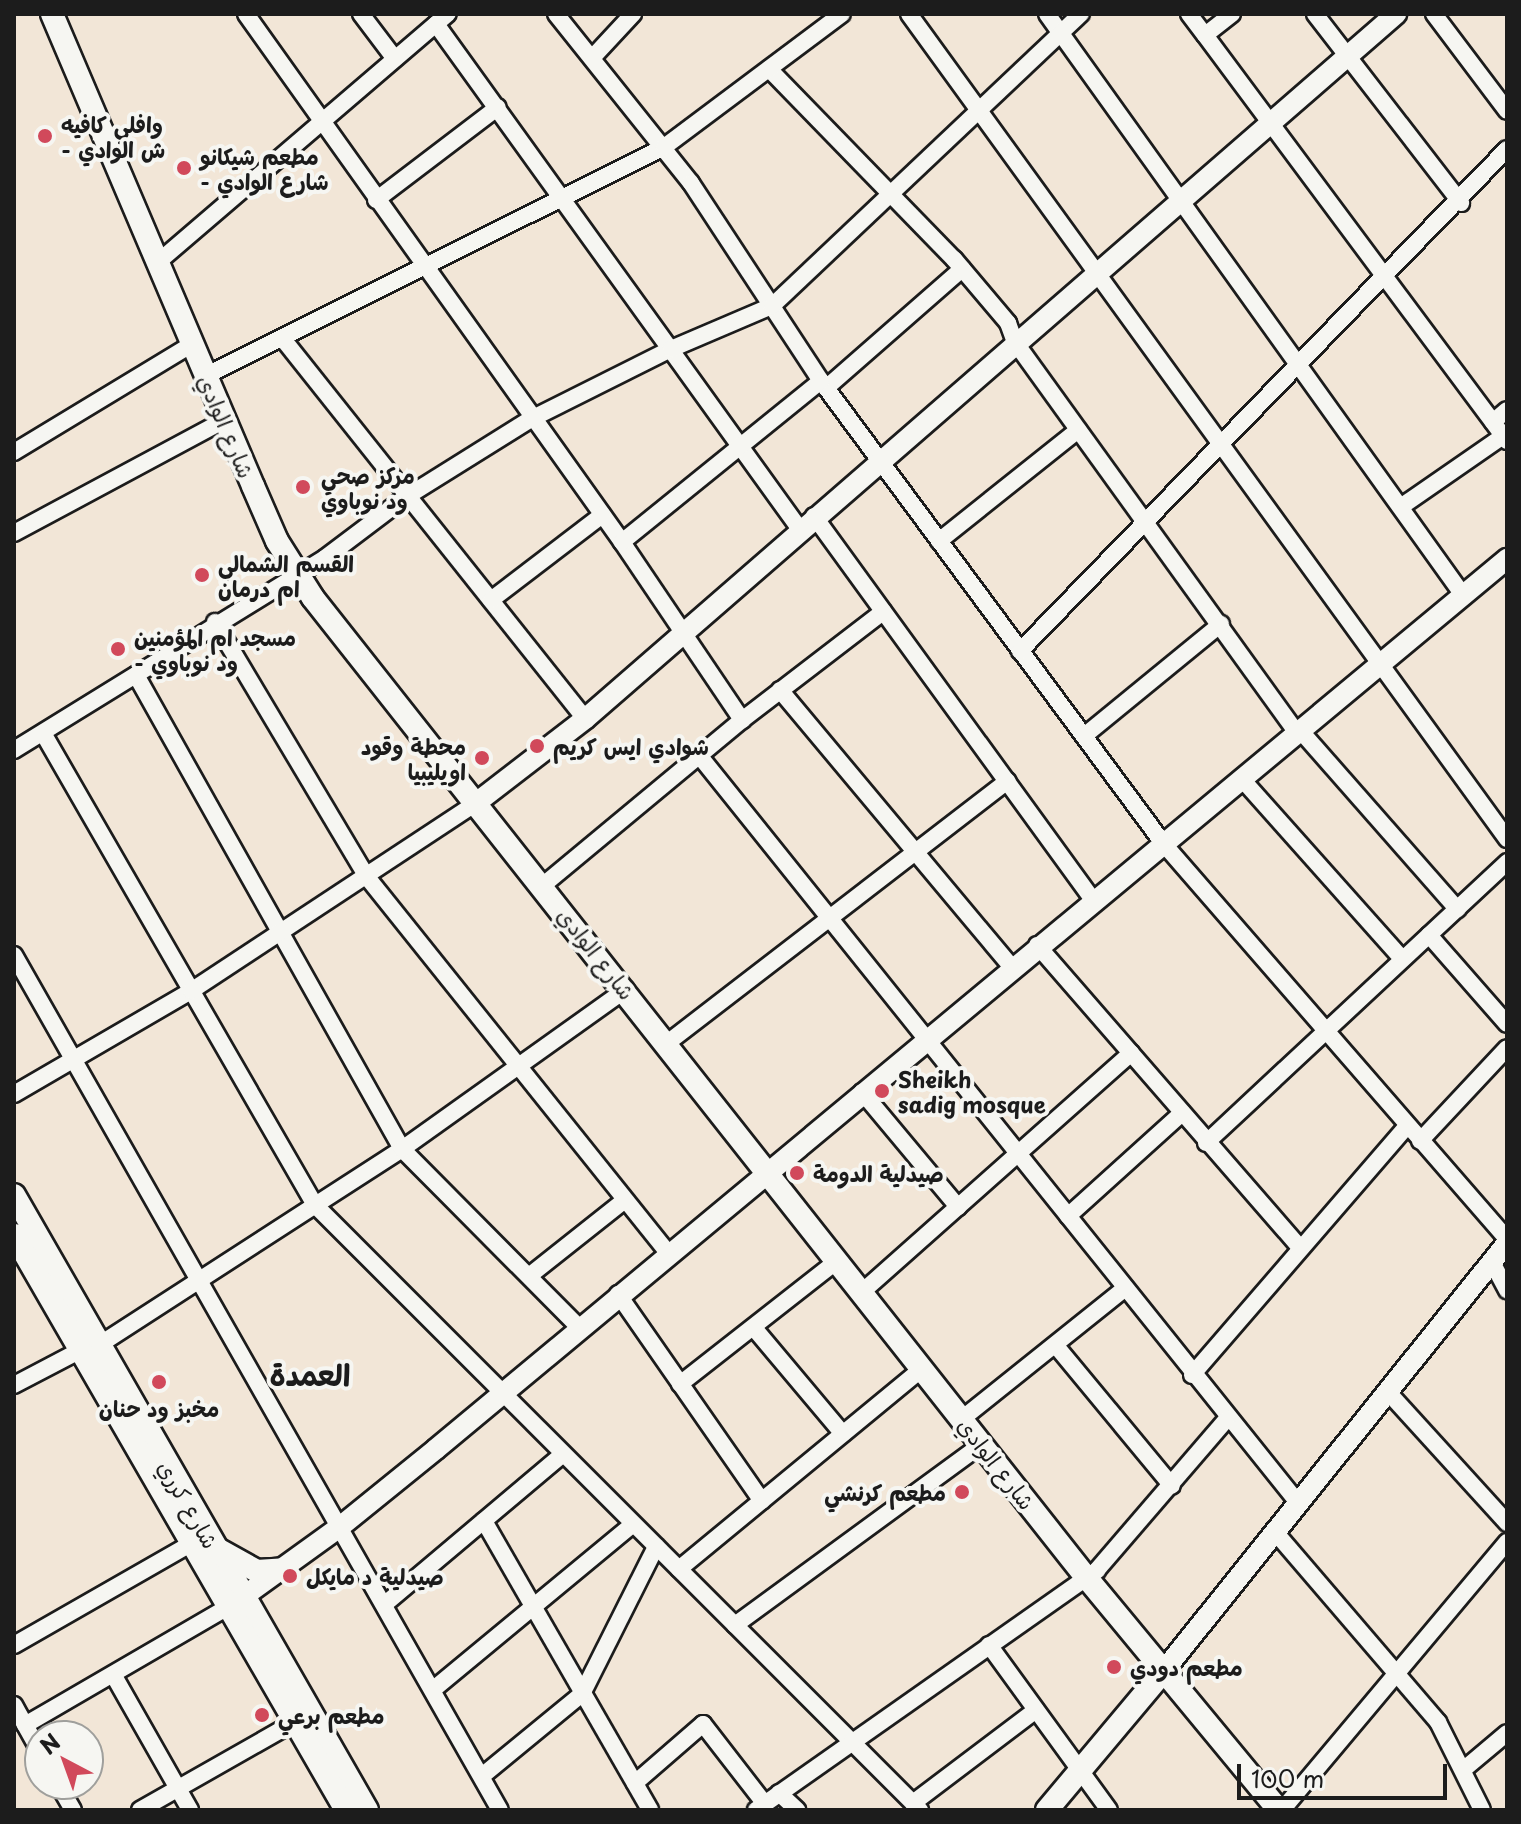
<!DOCTYPE html>
<html>
<head>
<meta charset="utf-8">
<style>
	body { margin:0 }
	#map { position:relative; width:1521px; height:1824px; overflow:hidden; background:#f2e6d7; font-family:"Playpen Sans","Playpen Sans Arabic",sans-serif }
	div>[style] { position:absolute }
	.roads { filter:drop-shadow(2px 0 #1c1c1c) drop-shadow(-2px 0 #1c1c1c) drop-shadow(0 2px #1c1c1c) drop-shadow(0 -2px #1c1c1c) }
	.minor>* { height:16px; margin:-8px; padding:0 8px; transform-origin:8px; border-radius:8px; background:#f6f6f2 }
	.tertiary>* { height:20px; margin:-10px; padding:0 10px; transform-origin:10px; border-radius:10px; background:#f6f6f2 }
	.secondary>* { height:22px; margin:-11px; padding:0 11px; transform-origin:11px; border-radius:11px; background:#f6f6f2 }
	.dots>* { width:22px; height:22px; translate:-50% -50%; box-sizing:border-box; border:4px solid #f6f6f2; border-radius:50% }
	span { translate:-50% -50%; white-space:nowrap; text-align:center; line-height:1.15; -webkit-text-stroke:8px #f6f6f2; paint-order:stroke }
	.poi-label { font-size:22px; color:#1c1c1c; font-weight:700 }
	.left { translate:0 -50%; text-align:left }
	.right { translate:-100% -50%; text-align:right }
	.street-label { font-size:22px; color:#1c1c1c }
	.district-label { font-size:30px; color:#1c1c1c; font-weight:700 }
	.frame { position:absolute; inset:0; border:16px solid #1c1c1c; pointer-events:none }
	.north { position:absolute; left:24px; top:1720px; width:80px; height:80px; box-sizing:border-box; background:#f6f6f2; border:2px solid #9f9f9c; border-radius:50%; rotate:319deg; font-size:22px; font-weight:700; line-height:32px; text-align:center; color:#1c1c1c }
	.north::after { content:''; display:block; margin:auto; width:28px; height:36px; background:#d1495b; clip-path:polygon(50% 0,100% 100%,50% 72%,0 100%) }
	.scale { position:absolute; left:1237px; top:1764px; width:210px; height:36px; box-sizing:border-box; border:4px solid #1c1c1c; border-top:0; padding-left:10px; font-size:24px; line-height:28px; white-space:nowrap; color:#1c1c1c; -webkit-text-stroke:6px #f6f6f2; paint-order:stroke }
</style>
</head>
<body>
<div id="map">
	<div class="roads">
		<div class="minor">
			<i style="left:246px;top:14px;width:648px;rotate:54.54deg"></i>
			<i style="left:622px;top:542px;width:215px;rotate:56deg"></i>
			<i style="left:742px;top:720px;width:259px;rotate:140.3deg"></i>
			<i style="left:361px;top:14px;width:56px;rotate:52.9deg"></i>
			<i style="left:556px;top:14px;width:216px;rotate:51.4deg"></i>
			<i style="left:691px;top:183px;width:237px;rotate:56.7deg"></i>
			<i style="left:821px;top:381px;width:575px;rotate:53.49deg"></i>
			<i style="left:1163px;top:843px;width:525px;rotate:49.02deg"></i>
			<i style="left:909px;top:14px;width:1019px;rotate:54.06deg"></i>
			<i style="left:1047px;top:14px;width:715px;rotate:54.4deg"></i>
			<i style="left:1189px;top:14px;width:26px;rotate:53deg"></i>
			<i style="left:1232px;top:14px;width:34px;rotate:142deg"></i>
			<i style="left:1205px;top:35px;width:506px;rotate:53.36deg"></i>
			<i style="left:1315px;top:14px;width:239px;rotate:52.3deg"></i>
			<i style="left:1434px;top:14px;width:121px;rotate:53deg"></i>
			<i style="left:436px;top:24px;width:621px;rotate:54.24deg"></i>
			<i style="left:593px;top:57px;width:59px;rotate:-47.1deg"></i>
			<i style="left:769px;top:69px;width:265px;rotate:45.8deg"></i>
			<i style="left:954px;top:259px;width:84px;rotate:49.8deg"></i>
			<i style="left:1008px;top:323px;width:20px;rotate:70deg"></i>
			<i style="left:1015px;top:342px;width:481px;rotate:54.2deg"></i>
			<i style="left:376px;top:200px;width:153px;rotate:-37.3deg"></i>
			<i style="left:157px;top:263px;width:383px;rotate:-40.6deg"></i>
			<i style="left:283px;top:339px;width:485px;rotate:51.5deg"></i>
			<i style="left:205px;top:376px;width:513px;rotate:-26.52deg"></i>
			<i style="left:664px;top:147px;width:222px;rotate:-36.8deg"></i>
			<i style="left:826px;top:388px;width:181px;rotate:-41.2deg"></i>
			<i style="left:1493px;top:422px;width:18px;rotate:-41deg"></i>
			<i style="left:14px;top:452px;width:207px;rotate:-31.2deg"></i>
			<i style="left:1402px;top:506px;width:123px;rotate:-34.7deg"></i>
			<i style="left:814px;top:516px;width:473px;rotate:54deg"></i>
			<i style="left:14px;top:533px;width:239px;rotate:-28.2deg"></i>
			<i style="left:939px;top:541px;width:178px;rotate:-38.6deg"></i>
			<i style="left:622px;top:542px;width:256px;rotate:-39deg"></i>
			<i style="left:491px;top:600px;width:140px;rotate:-37.4deg"></i>
			<i style="left:215px;top:622px;width:297px;rotate:59.2deg"></i>
			<i style="left:367px;top:877px;width:482px;rotate:51.3deg"></i>
			<i style="left:1020px;top:651px;width:699px;rotate:-45.87deg"></i>
			<i style="left:136px;top:675px;width:544px;rotate:60.7deg"></i>
			<i style="left:402px;top:1149px;width:251px;rotate:45.2deg"></i>
			<i style="left:780px;top:690px;width:361px;rotate:50.1deg"></i>
			<i style="left:742px;top:720px;width:178px;rotate:-37.5deg"></i>
			<i style="left:1299px;top:729px;width:240px;rotate:48.7deg"></i>
			<i style="left:43px;top:733px;width:545px;rotate:60.05deg"></i>
			<i style="left:315px;top:1205px;width:856px;rotate:45deg"></i>
			<i style="left:1084px;top:736px;width:177px;rotate:-39.3deg"></i>
			<i style="left:14px;top:750px;width:365px;rotate:-31.7deg"></i>
			<i style="left:325px;top:558px;width:101px;rotate:-37deg"></i>
			<i style="left:406px;top:497px;width:147px;rotate:-32deg"></i>
			<i style="left:531px;top:419px;width:157px;rotate:-26.6deg"></i>
			<i style="left:671px;top:349px;width:110px;rotate:-23.1deg"></i>
			<i style="left:772px;top:306px;width:425px;rotate:-43.4deg"></i>
			<i style="left:698px;top:754px;width:961px;rotate:51.29deg"></i>
			<i style="left:1241px;top:778px;width:242px;rotate:48.3deg"></i>
			<i style="left:1429px;top:935px;width:118px;rotate:48.8deg"></i>
			<i style="left:1037px;top:945px;width:401px;rotate:49deg"></i>
			<i style="left:14px;top:955px;width:983px;rotate:60.39deg"></i>
			<i style="left:666px;top:1044px;width:431px;rotate:-37.6deg"></i>
			<i style="left:862px;top:1092px;width:150px;rotate:50.1deg"></i>
			<i style="left:14px;top:1094px;width:205px;rotate:-30.2deg"></i>
			<i style="left:191px;top:991px;width:341px;rotate:-33.4deg"></i>
			<i style="left:1420px;top:1141px;width:127px;rotate:-46.9deg"></i>
			<i style="left:1206px;top:1143px;width:412px;rotate:-43deg"></i>
			<i style="left:1068px;top:1216px;width:154px;rotate:-42.1deg"></i>
			<i style="left:1492px;top:1262px;width:32px;rotate:62deg"></i>
			<i style="left:529px;top:1276px;width:122px;rotate:-38.4deg"></i>
			<i style="left:862px;top:1292px;width:360px;rotate:-41.6deg"></i>
			<i style="left:618px;top:1294px;width:252px;rotate:55.2deg"></i>
			<i style="left:754px;top:1328px;width:138px;rotate:50deg"></i>
			<i style="left:99px;top:1345px;width:361px;rotate:-32.9deg"></i>
			<i style="left:402px;top:1149px;width:275px;rotate:-35.5deg"></i>
			<i style="left:1057px;top:1347px;width:180px;rotate:50.4deg"></i>
			<i style="left:1192px;top:1375px;width:329px;rotate:-49.2deg"></i>
			<i style="left:680px;top:1384px;width:199px;rotate:-38.1deg"></i>
			<i style="left:14px;top:1385px;width:73px;rotate:-27.6deg"></i>
			<i style="left:1388px;top:1392px;width:177px;rotate:47.7deg"></i>
			<i style="left:963px;top:1418px;width:208px;rotate:-38.7deg"></i>
			<i style="left:484px;top:1521px;width:333px;rotate:60.1deg"></i>
			<i style="left:1276px;top:1533px;width:249px;rotate:49.4deg"></i>
			<i style="left:1438px;top:1722px;width:98px;rotate:63.4deg"></i>
			<i style="left:679px;top:1569px;width:316px;rotate:-39.5deg"></i>
			<i style="left:385px;top:1604px;width:231px;rotate:-40.1deg"></i>
			<i style="left:735px;top:1625px;width:306px;rotate:-36.2deg"></i>
			<i style="left:14px;top:1645px;width:203px;rotate:-29.8deg"></i>
			<i style="left:989px;top:1645px;width:204px;rotate:54deg"></i>
			<i style="left:114px;top:1676px;width:154px;rotate:60.4deg"></i>
			<i style="left:435px;top:1688px;width:257px;rotate:-39.6deg"></i>
			<i style="left:14px;top:1705px;width:54px;rotate:61deg"></i>
			<i style="left:25px;top:1725px;width:233px;rotate:-30.2deg"></i>
			<i style="left:1463px;top:1770px;width:57px;rotate:-40.1deg"></i>
			<i style="left:482px;top:1776px;width:129px;rotate:-39.4deg"></i>
			<i style="left:582px;top:1694px;width:165px;rotate:-63.3deg"></i>
			<i style="left:635px;top:1783px;width:90px;rotate:-40.9deg"></i>
			<i style="left:703px;top:1724px;width:101px;rotate:52.2deg"></i>
			<i style="left:58px;top:1784px;width:30px;rotate:60deg"></i>
			<i style="left:779px;top:1793px;width:25px;rotate:43deg"></i>
			<i style="left:913px;top:1803px;width:154px;rotate:-37.1deg"></i>
			<i style="left:140px;top:1810px;width:176px;rotate:-29.6deg"></i>
			<i style="left:756px;top:1810px;width:417px;rotate:-35.1deg"></i>
			<i style="left:1097px;top:1570px;width:199px;rotate:-49.3deg"></i>
			<i style="left:1282px;top:1810px;width:350px;rotate:-50deg"></i>
		</div>
		<div class="tertiary">
			<i style="left:476px;top:803px;width:138px;rotate:-37.6deg"></i>
			<i style="left:585px;top:719px;width:1075px;rotate:-41deg"></i>
			<i style="left:233px;top:1604px;width:133px;rotate:-35.8deg"></i>
			<i style="left:341px;top:1526px;width:122px;rotate:-39deg"></i>
			<i style="left:436px;top:1449px;width:1393px;rotate:-39.73deg"></i>
			<i style="left:1162px;top:1673px;width:551px;rotate:-51.26deg"></i>
		</div>
		<div class="secondary">
			<i style="left:52px;top:14px;width:513px;rotate:66.93deg"></i>
			<i style="left:253px;top:486px;width:60px;rotate:66.4deg"></i>
			<i style="left:277px;top:541px;width:67px;rotate:57.7deg"></i>
			<i style="left:313px;top:598px;width:1247px;rotate:51.71deg"></i>
			<i style="left:1086px;top:1577px;width:303px;rotate:50.4deg"></i>
			<i style="left:14px;top:1195px;width:709px;rotate:60.14deg"></i>
			<i style="left:14px;top:1235px;width:664px;rotate:60deg"></i>
			<i style="left:219px;top:1550px;width:43px;rotate:28.9deg"></i>
			<i style="left:257px;top:1571px;width:27px;rotate:-4deg"></i>
			<i style="left:1047px;top:1810px;width:179px;rotate:-50deg"></i>
		</div>
	</div>
	<div class="dots">
		<i style="left:45px;top:136px;background:#d1495b"></i>
		<i style="left:184px;top:168px;background:#d1495b"></i>
		<i style="left:303px;top:487px;background:#d1495b"></i>
		<i style="left:202px;top:575px;background:#d1495b"></i>
		<i style="left:118px;top:649px;background:#d1495b"></i>
		<i style="left:537px;top:746px;background:#d1495b"></i>
		<i style="left:482px;top:758px;background:#d1495b"></i>
		<i style="left:882px;top:1091px;background:#d1495b"></i>
		<i style="left:797px;top:1173px;background:#d1495b"></i>
		<i style="left:159px;top:1382px;background:#d1495b"></i>
		<i style="left:962px;top:1492px;background:#d1495b"></i>
		<i style="left:290px;top:1576px;background:#d1495b"></i>
		<i style="left:1114px;top:1667px;background:#d1495b"></i>
		<i style="left:262px;top:1715px;background:#d1495b"></i>
	</div>
	<div class="poi-label">
		<span class="left" style="left:61px;top:136px">وافلي كافيه<br>- ش الوادي</span>
		<span class="left" style="left:200px;top:168px">مطعم شيكانو<br>- شارع الوادي</span>
		<span class="left" style="left:321px;top:487px">مركز صحي<br>ود نوباوي</span>
		<span class="left" style="left:218px;top:575px">القسم الشمالي<br>ام درمان</span>
		<span class="left" style="left:134px;top:649px">مسجد ام المؤمنين<br>- ود نوباوي</span>
		<span class="right" style="left:466px;top:758px">محطة وقود<br>اويليبيا</span>
		<span class="left" style="left:553px;top:746px">شوادي ايس كريم</span>
		<span class="left" style="left:898px;top:1091px">Sheikh<br>sadig mosque</span>
		<span class="left" style="left:813px;top:1173px">صيدلية الدومة</span>
		<span style="left:159px;top:1408px">مخبز ود حنان</span>
		<span class="right" style="left:946px;top:1492px">مطعم كرنشي</span>
		<span class="left" style="left:306px;top:1576px">صيدلية د مايكل</span>
		<span class="left" style="left:1130px;top:1667px">مطعم دودي</span>
		<span class="left" style="left:278px;top:1715px">مطعم برعي</span>
	</div>
	<div class="street-label">
		<span style="left:227px;top:426px;rotate:67deg">شارع الوادي</span>
		<span style="left:597px;top:953px;rotate:52deg">شارع الوادي</span>
		<span style="left:997px;top:1463px;rotate:52deg">شارع الوادي</span>
		<span style="left:189px;top:1504px;rotate:60deg">شارع كرري</span>
	</div>
	<div class="district-label">
		<span style="left:310px;top:1374px">العمدة</span>
	</div>
	<div class="frame"></div>
	<div class="north">N</div>
	<div class="scale">100 m</div>
</div>
</body>
</html>
